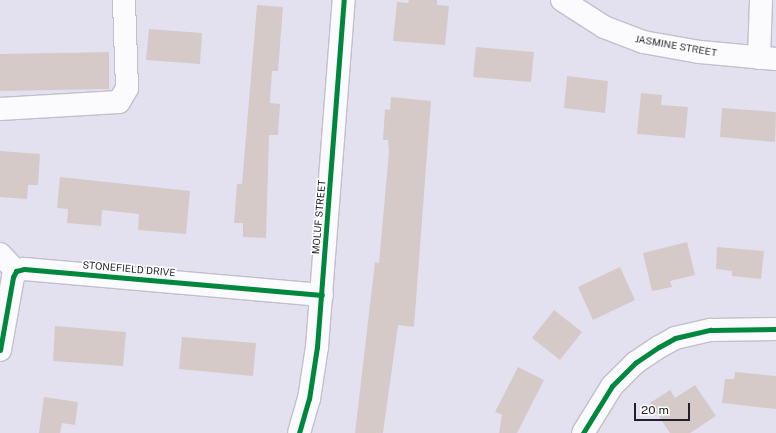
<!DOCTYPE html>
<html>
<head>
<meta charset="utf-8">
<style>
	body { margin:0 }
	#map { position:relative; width:776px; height:433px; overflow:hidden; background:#e3e1f0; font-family:"Public Sans",sans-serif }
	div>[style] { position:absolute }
	.building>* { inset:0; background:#d5cac7 }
	.roads { filter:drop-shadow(1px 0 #c1bfcb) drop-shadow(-1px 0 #c1bfcb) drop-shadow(0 1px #c1bfcb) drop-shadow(0 -1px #c1bfcb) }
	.minor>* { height:22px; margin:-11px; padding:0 11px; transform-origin:11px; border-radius:11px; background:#fbfafd }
	.cycleway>* { height:5px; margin:-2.5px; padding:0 2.5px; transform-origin:2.5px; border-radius:2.5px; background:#00873e }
	span { translate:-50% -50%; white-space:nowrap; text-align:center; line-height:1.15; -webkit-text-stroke:3px #fff; paint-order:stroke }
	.street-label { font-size:10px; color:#211f29 }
	.scale { position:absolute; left:634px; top:403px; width:56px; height:18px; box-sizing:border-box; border:2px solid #211f29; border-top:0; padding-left:5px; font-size:12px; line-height:14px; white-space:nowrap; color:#211f29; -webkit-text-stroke:3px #fff; paint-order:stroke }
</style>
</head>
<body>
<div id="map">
	<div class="building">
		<i style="clip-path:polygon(409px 0,437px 0,437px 5px,449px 6px,445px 45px,393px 41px,397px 2px,408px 3px)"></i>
		<i style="clip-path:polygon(257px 5px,283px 7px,278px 71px,272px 71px,270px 103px,280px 104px,278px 135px,269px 135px,266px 238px,243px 237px,243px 223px,234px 223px,237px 184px,242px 184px)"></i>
		<i style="clip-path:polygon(149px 29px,202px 33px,200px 64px,146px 60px)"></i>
		<i style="clip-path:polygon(476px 47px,534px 52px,531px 82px,473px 77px)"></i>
		<i style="clip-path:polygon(109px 52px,109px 89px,0 91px,0 54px)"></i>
		<i style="clip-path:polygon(567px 76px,608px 81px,605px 113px,564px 108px)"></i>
		<i style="clip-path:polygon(641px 93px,662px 95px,661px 105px,688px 107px,685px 138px,637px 134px)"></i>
		<i style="clip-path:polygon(391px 97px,431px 101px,414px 327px,398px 325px,383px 433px,355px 433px,375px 262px,379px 263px,389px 151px,388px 140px,383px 140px,385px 109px,390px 110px)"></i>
		<i style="clip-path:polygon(722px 108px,776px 112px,775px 142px,720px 137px)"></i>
		<i style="clip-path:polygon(0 151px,40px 154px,38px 185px,28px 185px,27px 199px,0 197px)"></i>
		<i style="clip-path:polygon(60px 177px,190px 191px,186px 234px,138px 230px,139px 214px,102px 210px,101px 226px,67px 223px,68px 209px,57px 208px)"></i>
		<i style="clip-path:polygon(687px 242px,695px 275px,670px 281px,672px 287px,652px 291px,643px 253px)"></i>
		<i style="clip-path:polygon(717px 247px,764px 251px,761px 279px,732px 276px,732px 271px,716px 269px)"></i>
		<i style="clip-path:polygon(620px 267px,635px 300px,593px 320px,578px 287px)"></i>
		<i style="clip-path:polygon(554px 310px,582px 332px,560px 360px,532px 338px)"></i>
		<i style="clip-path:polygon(55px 326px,126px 332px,123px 366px,53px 361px)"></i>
		<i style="clip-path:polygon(182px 337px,256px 343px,253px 376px,179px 369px)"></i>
		<i style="clip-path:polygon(518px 367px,544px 380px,517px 433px,499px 433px,502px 415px,495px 412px)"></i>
		<i style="clip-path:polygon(735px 372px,776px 376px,776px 409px,722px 403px,725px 379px,734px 379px)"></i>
		<i style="clip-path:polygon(695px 385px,716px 416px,690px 433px,670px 433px,650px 403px,670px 390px,675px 398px)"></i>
		<i style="clip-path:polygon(44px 397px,78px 402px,75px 425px,62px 423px,60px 433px,39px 433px)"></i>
	</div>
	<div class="roads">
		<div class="minor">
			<i style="left:562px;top:0;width:50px;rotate:32.7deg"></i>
			<i style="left:604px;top:27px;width:42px;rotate:21deg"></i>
			<i style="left:643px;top:42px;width:58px;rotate:10deg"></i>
			<i style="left:700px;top:52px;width:76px;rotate:5.3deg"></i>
			<i style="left:759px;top:58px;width:58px;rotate:-88deg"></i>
			<i style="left:0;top:109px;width:119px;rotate:-3.4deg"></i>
			<i style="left:119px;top:102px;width:16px;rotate:-60deg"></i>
			<i style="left:127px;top:88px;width:88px;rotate:-92deg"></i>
			<i style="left:0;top:254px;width:23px;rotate:47deg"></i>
			<i style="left:0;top:350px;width:74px;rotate:-79.9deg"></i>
			<i style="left:13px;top:277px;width:7px;rotate:-63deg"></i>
			<i style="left:16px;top:271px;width:8px;rotate:-14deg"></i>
			<i style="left:24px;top:269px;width:299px;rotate:5deg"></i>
			<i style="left:299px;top:433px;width:35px;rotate:-74deg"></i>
			<i style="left:309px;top:399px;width:53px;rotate:-81.3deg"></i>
			<i style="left:317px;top:347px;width:348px;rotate:-85.6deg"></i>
			<i style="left:583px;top:433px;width:55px;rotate:-58.3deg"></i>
			<i style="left:612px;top:386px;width:33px;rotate:-45deg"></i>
			<i style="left:635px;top:363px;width:29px;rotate:-34deg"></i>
			<i style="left:659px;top:347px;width:18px;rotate:-29deg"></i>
			<i style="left:675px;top:338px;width:37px;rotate:-13deg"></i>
			<i style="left:711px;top:330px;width:65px;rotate:-0.9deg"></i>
		</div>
	</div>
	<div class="cycleway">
		<i style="left:0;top:350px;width:74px;rotate:-79.9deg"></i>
		<i style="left:13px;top:277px;width:7px;rotate:-63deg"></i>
		<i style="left:16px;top:271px;width:8px;rotate:-14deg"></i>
		<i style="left:24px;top:269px;width:299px;rotate:5deg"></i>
		<i style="left:299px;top:433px;width:35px;rotate:-74deg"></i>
		<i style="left:309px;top:399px;width:53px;rotate:-81.3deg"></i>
		<i style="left:317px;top:347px;width:348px;rotate:-85.6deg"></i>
		<i style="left:583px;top:433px;width:55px;rotate:-58.3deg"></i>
		<i style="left:612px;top:386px;width:33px;rotate:-45deg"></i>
		<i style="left:635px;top:363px;width:29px;rotate:-34deg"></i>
		<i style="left:659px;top:347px;width:18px;rotate:-29deg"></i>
		<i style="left:675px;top:338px;width:37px;rotate:-13deg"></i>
		<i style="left:711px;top:330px;width:65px;rotate:-0.9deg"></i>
	</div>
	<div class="street-label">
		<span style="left:676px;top:46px;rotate:10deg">JASMINE STREET</span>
		<span style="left:319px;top:217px;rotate:-85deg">MOLUF STREET</span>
		<span style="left:129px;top:269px;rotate:5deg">STONEFIELD DRIVE</span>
	</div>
	<div class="scale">20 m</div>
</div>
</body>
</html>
